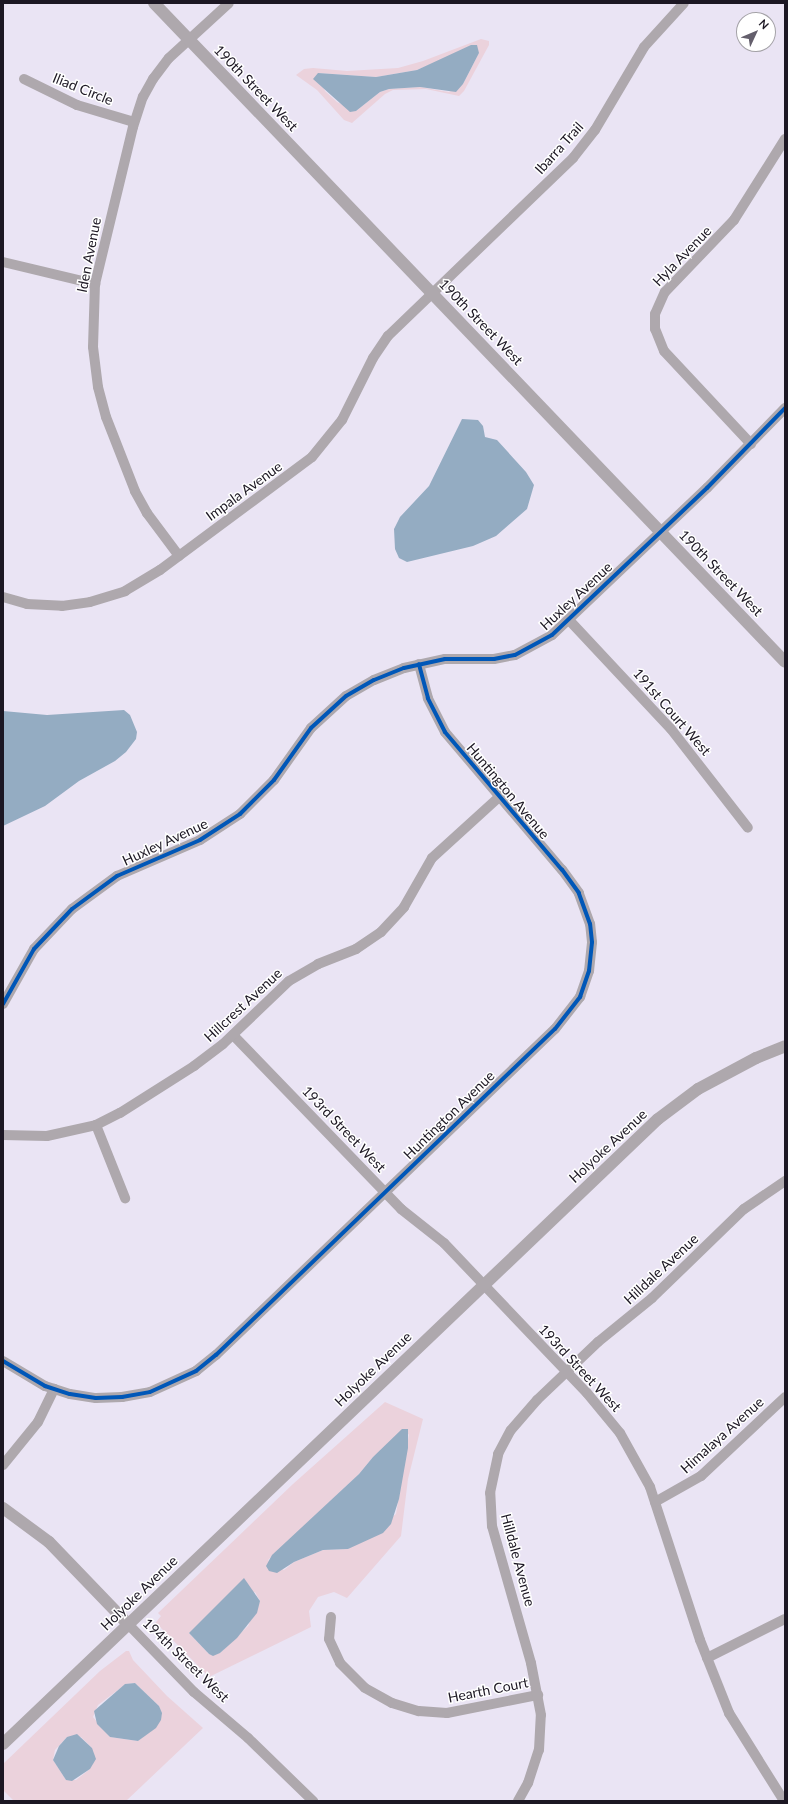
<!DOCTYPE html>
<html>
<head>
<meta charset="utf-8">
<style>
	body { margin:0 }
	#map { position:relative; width:788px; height:1804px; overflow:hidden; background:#eae4f4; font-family:Lato,sans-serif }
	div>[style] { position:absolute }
	.green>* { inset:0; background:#ebd2dc }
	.water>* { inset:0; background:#94acc2 }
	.minor>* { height:10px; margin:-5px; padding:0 5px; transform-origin:5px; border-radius:5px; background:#aea8ad }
	.tertiary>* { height:12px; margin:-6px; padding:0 6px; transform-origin:6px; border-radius:6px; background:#aea8ad }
	.cycleway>* { height:4px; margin:-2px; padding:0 2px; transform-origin:2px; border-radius:2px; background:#0057b8 }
	span { translate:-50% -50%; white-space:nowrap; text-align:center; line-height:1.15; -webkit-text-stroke:3px #fff; paint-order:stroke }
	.street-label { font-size:14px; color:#1c1723 }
	.frame { position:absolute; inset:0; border:4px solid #1c1723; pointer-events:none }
	.north { position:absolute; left:736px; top:12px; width:40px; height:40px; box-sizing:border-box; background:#fff; border:1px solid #a4a2a7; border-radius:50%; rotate:46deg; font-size:11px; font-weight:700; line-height:16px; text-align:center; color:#1c1723 }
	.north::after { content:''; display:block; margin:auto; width:14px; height:18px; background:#645f6c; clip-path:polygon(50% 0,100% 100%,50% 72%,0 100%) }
</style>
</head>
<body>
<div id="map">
	<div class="green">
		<i style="clip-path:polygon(evenodd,481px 39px,489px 41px,489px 45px,464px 91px,459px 96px,426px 89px,393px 90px,385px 94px,352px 123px,344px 120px,317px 90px,296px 75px,304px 69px,313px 68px,347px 71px,398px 68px,423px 61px,481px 39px,460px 52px,479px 53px,463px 84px,449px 92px,420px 87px,389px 89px,380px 92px,356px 111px,337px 102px,325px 91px,318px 73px,376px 77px,417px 70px,460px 52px)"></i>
		<i style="clip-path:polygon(evenodd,385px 1402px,423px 1419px,408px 1479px,401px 1536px,347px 1598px,334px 1592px,318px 1597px,309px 1611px,311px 1627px,209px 1677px,160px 1627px,153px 1626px,161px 1616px,158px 1613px,293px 1484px,385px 1402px,409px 1434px,396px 1514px,348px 1549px,323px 1550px,294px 1562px,284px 1570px,268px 1560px,359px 1474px,373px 1457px,409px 1434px,385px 1402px,255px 1592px,260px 1601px,248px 1626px,220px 1653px,209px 1654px,189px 1633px,255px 1592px)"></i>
		<i style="clip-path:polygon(evenodd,126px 1651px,129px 1651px,133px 1660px,167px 1696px,203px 1728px,126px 1801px,14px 1801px,3px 1790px,3px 1764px,100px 1671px,126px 1651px,135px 1683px,159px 1706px,161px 1720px,138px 1741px,110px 1737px,93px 1717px,98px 1705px,126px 1684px,135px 1683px,126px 1651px,67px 1737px,81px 1737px,92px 1748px,90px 1769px,76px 1780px,66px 1780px,53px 1760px,55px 1750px,67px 1737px)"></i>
	</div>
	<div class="water">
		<i style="clip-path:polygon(471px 45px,477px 45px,479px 53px,463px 84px,456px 92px,420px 87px,389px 89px,380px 92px,356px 111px,350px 112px,313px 79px,318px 73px,376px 77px,417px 70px)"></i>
		<i style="clip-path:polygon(462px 419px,478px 420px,483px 426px,485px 437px,497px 440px,526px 472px,534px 485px,527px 509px,496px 536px,473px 546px,407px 562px,399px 558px,395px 549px,394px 529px,400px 517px,429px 486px)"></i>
		<i style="clip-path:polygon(124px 710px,130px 715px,137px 732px,136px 739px,126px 752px,115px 761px,79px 781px,45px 806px,3px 826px,3px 711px,47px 715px)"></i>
		<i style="clip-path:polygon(402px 1429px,408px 1429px,408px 1448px,399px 1499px,391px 1524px,383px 1533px,348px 1549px,323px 1550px,294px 1562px,277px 1573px,269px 1571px,266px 1566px,272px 1555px,359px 1474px,373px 1457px)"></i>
		<i style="clip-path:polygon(244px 1578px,260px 1601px,257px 1613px,237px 1638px,220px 1653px,213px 1656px,209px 1654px,189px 1633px)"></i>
		<i style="clip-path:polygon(135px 1683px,159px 1706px,162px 1713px,161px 1720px,156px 1728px,138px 1741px,110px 1737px,97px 1724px,94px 1711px,125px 1684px)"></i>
		<i style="clip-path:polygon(77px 1734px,92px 1748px,96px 1759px,90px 1769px,72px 1781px,66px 1780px,53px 1760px,59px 1746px,67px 1737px)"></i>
	</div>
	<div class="minor">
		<i style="left:24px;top:79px;width:59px;rotate:26.1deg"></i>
		<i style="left:77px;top:105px;width:59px;rotate:16.6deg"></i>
		<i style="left:3px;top:262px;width:95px;rotate:13.4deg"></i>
		<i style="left:751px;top:444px;width:127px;rotate:-133.1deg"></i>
		<i style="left:664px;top:351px;width:24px;rotate:-112deg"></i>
		<i style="left:655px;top:329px;width:15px;rotate:-90deg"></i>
		<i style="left:655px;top:314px;width:24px;rotate:-66deg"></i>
		<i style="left:665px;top:292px;width:100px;rotate:-46.2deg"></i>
		<i style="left:734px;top:220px;width:96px;rotate:-57.8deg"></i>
		<i style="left:179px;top:556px;width:54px;rotate:-126.7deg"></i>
		<i style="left:147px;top:513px;width:25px;rotate:-119deg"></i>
		<i style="left:135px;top:491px;width:79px;rotate:-111.4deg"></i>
		<i style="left:106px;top:417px;width:31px;rotate:-105deg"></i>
		<i style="left:98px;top:387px;width:40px;rotate:-97.1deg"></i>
		<i style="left:93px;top:347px;width:63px;rotate:-88.2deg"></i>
		<i style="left:95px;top:284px;width:162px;rotate:-76.4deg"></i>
		<i style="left:133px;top:127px;width:32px;rotate:-72deg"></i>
		<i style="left:143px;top:97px;width:21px;rotate:-61deg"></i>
		<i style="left:153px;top:79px;width:26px;rotate:-53deg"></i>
		<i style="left:169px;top:58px;width:81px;rotate:-42.5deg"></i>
		<i style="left:3px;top:597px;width:25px;rotate:16deg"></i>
		<i style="left:27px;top:604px;width:35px;rotate:3deg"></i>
		<i style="left:62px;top:606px;width:28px;rotate:-8deg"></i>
		<i style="left:90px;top:602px;width:37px;rotate:-17deg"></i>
		<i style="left:125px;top:591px;width:41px;rotate:-31deg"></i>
		<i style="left:160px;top:570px;width:189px;rotate:-36.6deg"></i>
		<i style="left:312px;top:457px;width:48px;rotate:-51deg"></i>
		<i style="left:342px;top:420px;width:69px;rotate:-63.4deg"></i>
		<i style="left:373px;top:358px;width:27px;rotate:-56deg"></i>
		<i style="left:388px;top:336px;width:257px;rotate:-43.9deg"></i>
		<i style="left:573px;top:158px;width:36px;rotate:-52deg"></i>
		<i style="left:595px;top:130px;width:96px;rotate:-59.4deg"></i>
		<i style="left:644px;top:47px;width:59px;rotate:-47.7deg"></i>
		<i style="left:569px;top:620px;width:149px;rotate:46.9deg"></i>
		<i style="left:671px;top:729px;width:125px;rotate:52.1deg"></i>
		<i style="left:3px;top:1004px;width:63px;rotate:-60.6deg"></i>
		<i style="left:34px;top:949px;width:55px;rotate:-46.5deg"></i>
		<i style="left:72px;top:909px;width:56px;rotate:-36.3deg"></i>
		<i style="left:117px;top:876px;width:90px;rotate:-23.4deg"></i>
		<i style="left:200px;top:840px;width:48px;rotate:-33deg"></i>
		<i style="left:240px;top:814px;width:48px;rotate:-45deg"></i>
		<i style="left:274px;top:780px;width:64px;rotate:-54.6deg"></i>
		<i style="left:311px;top:728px;width:47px;rotate:-42.4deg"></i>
		<i style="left:346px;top:696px;width:32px;rotate:-30deg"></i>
		<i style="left:374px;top:680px;width:32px;rotate:-22deg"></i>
		<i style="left:404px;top:668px;width:42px;rotate:-12.4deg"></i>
		<i style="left:445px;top:659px;width:49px"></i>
		<i style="left:494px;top:659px;width:21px;rotate:-11deg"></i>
		<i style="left:515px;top:655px;width:42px;rotate:-28.4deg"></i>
		<i style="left:552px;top:635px;width:214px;rotate:-43.5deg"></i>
		<i style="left:707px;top:488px;width:112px;rotate:-45.7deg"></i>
		<i style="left:233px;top:1035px;width:242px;rotate:46deg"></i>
		<i style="left:401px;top:1209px;width:55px;rotate:38.3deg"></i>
		<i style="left:444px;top:1243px;width:207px;rotate:46.4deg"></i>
		<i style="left:587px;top:1393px;width:52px;rotate:50.5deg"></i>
		<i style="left:620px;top:1433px;width:62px;rotate:60.9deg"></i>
		<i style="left:650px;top:1487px;width:161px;rotate:71.9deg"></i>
		<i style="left:700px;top:1640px;width:79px;rotate:68.3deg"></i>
		<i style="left:729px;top:1713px;width:104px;rotate:58deg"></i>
		<i style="left:96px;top:1125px;width:79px;rotate:68.3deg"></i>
		<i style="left:3px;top:1135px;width:44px;rotate:1.3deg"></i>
		<i style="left:47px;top:1136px;width:50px;rotate:-12.7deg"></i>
		<i style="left:96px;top:1125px;width:27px;rotate:-27deg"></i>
		<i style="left:120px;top:1113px;width:88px;rotate:-32.4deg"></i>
		<i style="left:194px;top:1066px;width:36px;rotate:-37deg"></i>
		<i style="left:223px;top:1044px;width:91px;rotate:-43.7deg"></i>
		<i style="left:289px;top:981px;width:34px;rotate:-30deg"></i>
		<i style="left:318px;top:964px;width:41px;rotate:-21.5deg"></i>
		<i style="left:356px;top:949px;width:30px;rotate:-34deg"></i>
		<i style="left:381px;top:932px;width:34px;rotate:-47deg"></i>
		<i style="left:404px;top:907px;width:56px;rotate:-60.3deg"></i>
		<i style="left:432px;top:858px;width:89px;rotate:-42.3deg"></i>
		<i style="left:3px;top:1361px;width:49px;rotate:30.8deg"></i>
		<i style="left:45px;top:1386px;width:26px;rotate:18deg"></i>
		<i style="left:70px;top:1394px;width:26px;rotate:9deg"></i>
		<i style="left:96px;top:1398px;width:26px;rotate:-2deg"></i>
		<i style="left:122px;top:1397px;width:28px;rotate:-10deg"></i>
		<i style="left:150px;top:1392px;width:51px;rotate:-24.5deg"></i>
		<i style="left:196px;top:1371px;width:26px;rotate:-39deg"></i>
		<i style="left:216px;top:1355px;width:470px;rotate:-43.9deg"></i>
		<i style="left:555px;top:1029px;width:41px;rotate:-52deg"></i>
		<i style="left:580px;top:997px;width:28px;rotate:-71deg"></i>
		<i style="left:589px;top:971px;width:29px;rotate:-84deg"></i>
		<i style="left:592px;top:942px;width:18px;rotate:-96deg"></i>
		<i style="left:590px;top:924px;width:33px;rotate:-110deg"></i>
		<i style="left:579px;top:893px;width:29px;rotate:-126deg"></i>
		<i style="left:562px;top:870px;width:181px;rotate:-130.3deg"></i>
		<i style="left:445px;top:732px;width:38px;rotate:-117deg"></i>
		<i style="left:428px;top:698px;width:35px;rotate:-105deg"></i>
		<i style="left:3px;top:1465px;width:55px;rotate:-50.9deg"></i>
		<i style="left:38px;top:1422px;width:37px;rotate:-64deg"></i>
		<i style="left:655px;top:1502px;width:53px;rotate:-29.5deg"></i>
		<i style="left:701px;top:1476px;width:115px;rotate:-43.2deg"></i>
		<i style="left:331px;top:1617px;width:22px;rotate:95deg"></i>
		<i style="left:329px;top:1639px;width:26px;rotate:65deg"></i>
		<i style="left:340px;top:1663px;width:35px;rotate:45deg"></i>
		<i style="left:365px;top:1688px;width:31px;rotate:29deg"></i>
		<i style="left:392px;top:1703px;width:28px;rotate:17deg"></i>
		<i style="left:419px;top:1711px;width:28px;rotate:4deg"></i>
		<i style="left:447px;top:1713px;width:93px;rotate:-11.2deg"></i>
		<i style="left:128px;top:1624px;width:95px;rotate:45.9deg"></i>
		<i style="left:194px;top:1692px;width:71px;rotate:40.4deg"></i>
		<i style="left:248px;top:1738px;width:91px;rotate:44.1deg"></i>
		<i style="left:707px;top:1658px;width:87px;rotate:-26.6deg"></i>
		<i style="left:518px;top:1801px;width:21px;rotate:-61deg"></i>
		<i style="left:528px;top:1783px;width:35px;rotate:-72deg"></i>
		<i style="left:539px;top:1750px;width:35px;rotate:-87deg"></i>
		<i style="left:541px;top:1715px;width:53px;rotate:-100.9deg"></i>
		<i style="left:531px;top:1663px;width:142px;rotate:-105.9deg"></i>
		<i style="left:492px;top:1526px;width:33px;rotate:-93deg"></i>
		<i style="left:490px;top:1493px;width:40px;rotate:-78deg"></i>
		<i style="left:498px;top:1454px;width:27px;rotate:-62deg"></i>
		<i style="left:511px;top:1430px;width:40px;rotate:-49deg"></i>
		<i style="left:537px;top:1400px;width:84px;rotate:-43.6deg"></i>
		<i style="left:598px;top:1342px;width:70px;rotate:-39.2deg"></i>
		<i style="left:652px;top:1298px;width:128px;rotate:-44.1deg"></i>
		<i style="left:744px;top:1209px;width:50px;rotate:-34.3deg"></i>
	</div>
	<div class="tertiary">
		<i style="left:154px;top:3px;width:912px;rotate:46.24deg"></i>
		<i style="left:3px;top:1508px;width:57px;rotate:36.5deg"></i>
		<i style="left:49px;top:1542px;width:114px;rotate:46.1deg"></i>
		<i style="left:3px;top:1744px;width:905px;rotate:-43.66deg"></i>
		<i style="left:658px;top:1119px;width:50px;rotate:-36.9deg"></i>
		<i style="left:698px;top:1089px;width:66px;rotate:-28.1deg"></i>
		<i style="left:756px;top:1058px;width:31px;rotate:-22deg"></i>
	</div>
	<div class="cycleway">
		<i style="left:3px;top:1004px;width:63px;rotate:-60.6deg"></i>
		<i style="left:34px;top:949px;width:55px;rotate:-46.5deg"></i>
		<i style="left:72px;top:909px;width:56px;rotate:-36.3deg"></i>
		<i style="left:117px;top:876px;width:90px;rotate:-23.4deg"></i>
		<i style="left:200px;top:840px;width:48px;rotate:-33deg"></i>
		<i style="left:240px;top:814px;width:48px;rotate:-45deg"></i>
		<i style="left:274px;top:780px;width:64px;rotate:-54.6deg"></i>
		<i style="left:311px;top:728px;width:47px;rotate:-42.4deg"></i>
		<i style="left:346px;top:696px;width:32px;rotate:-30deg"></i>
		<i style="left:374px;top:680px;width:32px;rotate:-22deg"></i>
		<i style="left:404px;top:668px;width:42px;rotate:-12.4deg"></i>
		<i style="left:445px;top:659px;width:49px"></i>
		<i style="left:494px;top:659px;width:21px;rotate:-11deg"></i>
		<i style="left:515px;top:655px;width:42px;rotate:-28.4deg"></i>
		<i style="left:552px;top:635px;width:214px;rotate:-43.5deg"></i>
		<i style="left:707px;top:488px;width:112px;rotate:-45.7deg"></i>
		<i style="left:3px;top:1361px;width:49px;rotate:30.8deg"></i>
		<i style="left:45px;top:1386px;width:26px;rotate:18deg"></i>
		<i style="left:70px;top:1394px;width:26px;rotate:9deg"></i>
		<i style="left:96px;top:1398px;width:26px;rotate:-2deg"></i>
		<i style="left:122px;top:1397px;width:28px;rotate:-10deg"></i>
		<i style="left:150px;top:1392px;width:51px;rotate:-24.5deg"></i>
		<i style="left:196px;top:1371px;width:26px;rotate:-39deg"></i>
		<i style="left:216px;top:1355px;width:470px;rotate:-43.9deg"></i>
		<i style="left:555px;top:1029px;width:41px;rotate:-52deg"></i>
		<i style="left:580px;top:997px;width:28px;rotate:-71deg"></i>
		<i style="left:589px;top:971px;width:29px;rotate:-84deg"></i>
		<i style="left:592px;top:942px;width:18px;rotate:-96deg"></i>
		<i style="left:590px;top:924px;width:33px;rotate:-110deg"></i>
		<i style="left:579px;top:893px;width:29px;rotate:-126deg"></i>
		<i style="left:562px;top:870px;width:181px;rotate:-130.3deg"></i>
		<i style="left:445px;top:732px;width:38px;rotate:-117deg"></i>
		<i style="left:428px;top:698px;width:35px;rotate:-105deg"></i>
	</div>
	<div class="street-label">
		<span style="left:256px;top:88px;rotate:46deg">190th Street West</span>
		<span style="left:83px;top:89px;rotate:22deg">Iliad Circle</span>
		<span style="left:559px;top:148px;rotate:-48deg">Ibarra Trail</span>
		<span style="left:89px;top:255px;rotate:-79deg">Iden Avenue</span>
		<span style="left:682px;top:256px;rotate:-46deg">Hyla Avenue</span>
		<span style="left:481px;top:322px;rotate:46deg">190th Street West</span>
		<span style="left:244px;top:491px;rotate:-36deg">Impala Avenue</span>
		<span style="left:721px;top:573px;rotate:46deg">190th Street West</span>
		<span style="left:576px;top:596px;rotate:-43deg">Huxley Avenue</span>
		<span style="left:672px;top:712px;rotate:49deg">191st Court West</span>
		<span style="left:508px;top:791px;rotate:50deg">Huntington Avenue</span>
		<span style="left:165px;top:842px;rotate:-25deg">Huxley Avenue</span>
		<span style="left:243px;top:1005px;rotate:-43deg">Hillcrest Avenue</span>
		<span style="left:449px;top:1115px;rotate:-44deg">Huntington Avenue</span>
		<span style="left:344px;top:1129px;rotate:46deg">193rd Street West</span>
		<span style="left:608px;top:1146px;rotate:-43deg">Holyoke Avenue</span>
		<span style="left:661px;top:1269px;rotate:-43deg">Hilldale Avenue</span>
		<span style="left:580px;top:1368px;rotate:47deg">193rd Street West</span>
		<span style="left:373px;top:1369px;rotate:-44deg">Holyoke Avenue</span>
		<span style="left:722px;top:1435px;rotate:-42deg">Himalaya Avenue</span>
		<span style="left:518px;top:1560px;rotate:75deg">Hilldale Avenue</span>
		<span style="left:139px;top:1593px;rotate:-44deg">Holyoke Avenue</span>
		<span style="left:186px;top:1660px;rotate:44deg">194th Street West</span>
		<span style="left:488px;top:1690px;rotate:-11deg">Hearth Court</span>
	</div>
	<div class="frame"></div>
	<div class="north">N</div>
</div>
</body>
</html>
